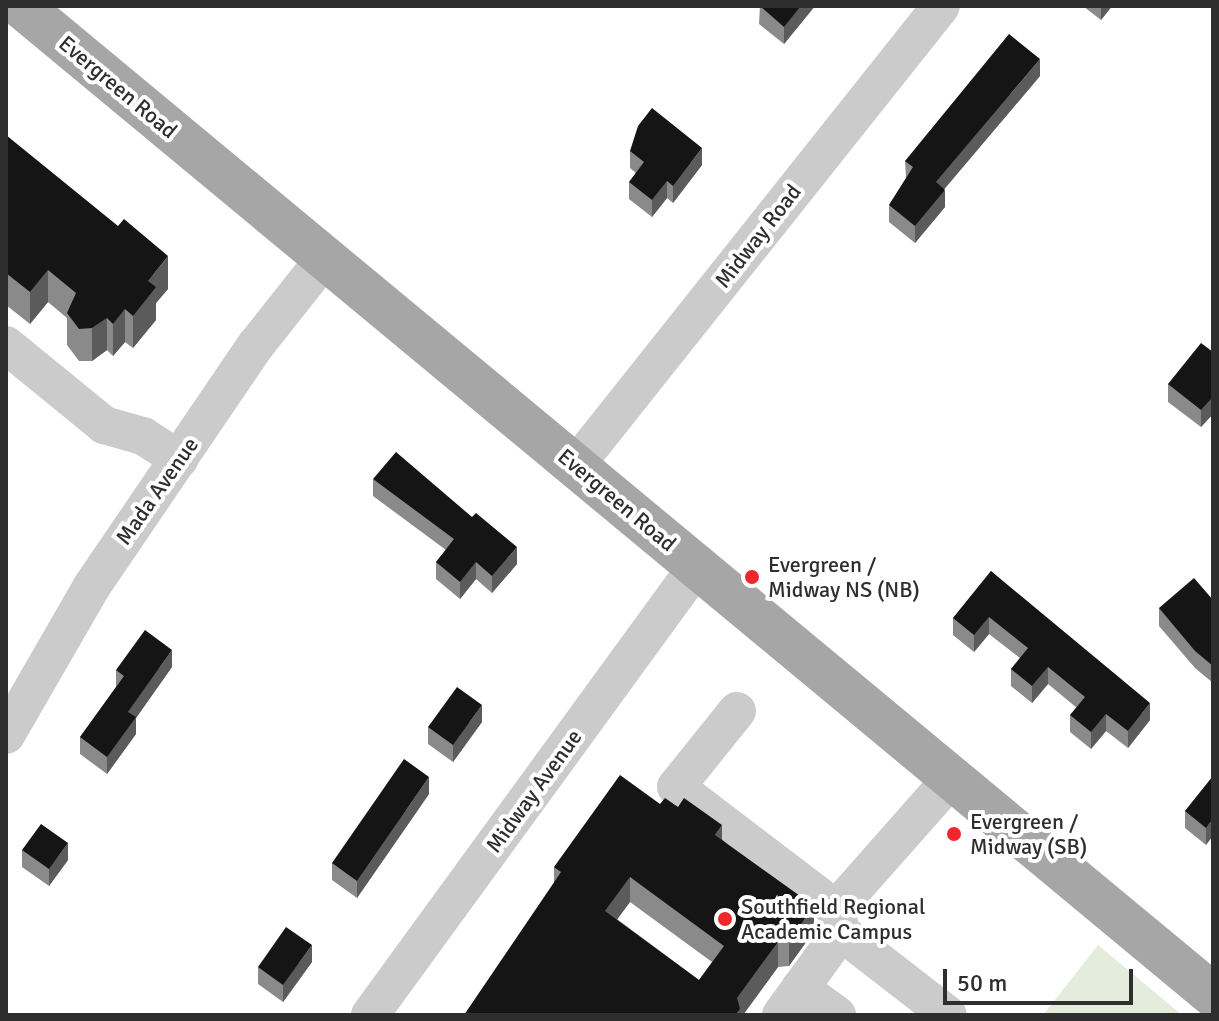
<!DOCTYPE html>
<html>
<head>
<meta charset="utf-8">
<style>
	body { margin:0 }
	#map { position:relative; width:1219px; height:1021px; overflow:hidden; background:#fff; font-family:Signika,sans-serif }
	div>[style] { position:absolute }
	.green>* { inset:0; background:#e4eddb }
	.minor>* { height:38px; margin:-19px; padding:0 19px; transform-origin:19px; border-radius:19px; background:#cbcbcb }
	.major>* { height:44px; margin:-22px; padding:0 22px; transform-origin:22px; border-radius:22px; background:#a6a6a6 }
	.wall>* { inset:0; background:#8a8a8a }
	.shaded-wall>* { inset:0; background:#5b5b5b }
	.building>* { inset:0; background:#151515 }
	.dots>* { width:22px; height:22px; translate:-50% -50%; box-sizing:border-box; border:4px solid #fff; border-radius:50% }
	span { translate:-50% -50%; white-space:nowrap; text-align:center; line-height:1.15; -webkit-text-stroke:8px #fff; paint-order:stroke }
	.street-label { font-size:22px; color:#2e2e2e }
	.poi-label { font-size:22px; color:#2e2e2e }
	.left { translate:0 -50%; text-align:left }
	.frame { position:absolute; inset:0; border:8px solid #2e2e2e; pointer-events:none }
	.scale { position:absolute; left:943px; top:969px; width:190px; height:36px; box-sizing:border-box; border:4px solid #2e2e2e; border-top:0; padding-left:10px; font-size:24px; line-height:28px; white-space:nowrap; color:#2e2e2e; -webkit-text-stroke:6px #fff; paint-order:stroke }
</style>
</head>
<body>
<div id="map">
	<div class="green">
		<i style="clip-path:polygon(1098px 945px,1182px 1015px,1043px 1015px)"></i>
	</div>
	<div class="minor">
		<i style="left:6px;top:345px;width:127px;rotate:39.2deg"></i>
		<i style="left:104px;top:425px;width:41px;rotate:15.8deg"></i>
		<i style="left:143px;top:436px;width:43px;rotate:32.6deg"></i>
		<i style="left:576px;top:465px;width:586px;rotate:-51.51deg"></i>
		<i style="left:737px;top:711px;width:97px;rotate:128.8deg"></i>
		<i style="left:676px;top:787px;width:201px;rotate:37.3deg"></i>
		<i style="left:836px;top:909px;width:175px;rotate:-48.5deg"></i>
		<i style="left:6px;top:735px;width:172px;rotate:-60deg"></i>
		<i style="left:92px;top:586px;width:292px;rotate:-55.8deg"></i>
		<i style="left:256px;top:345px;width:111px;rotate:-51.6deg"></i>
		<i style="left:836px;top:909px;width:24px;rotate:78deg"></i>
		<i style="left:841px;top:932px;width:135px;rotate:37.8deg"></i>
		<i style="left:800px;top:988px;width:46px;rotate:36.1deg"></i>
		<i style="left:370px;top:1015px;width:555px;rotate:-53.93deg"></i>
		<i style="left:781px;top:1015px;width:102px;rotate:-54.1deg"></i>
	</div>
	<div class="major">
		<i style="left:21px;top:6px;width:1549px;rotate:39.68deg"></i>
	</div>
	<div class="wall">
		<i style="clip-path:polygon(760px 6px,815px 6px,784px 44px,759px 24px)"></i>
		<i style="clip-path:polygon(1083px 6px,1112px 6px,1101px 20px)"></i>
		<i style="clip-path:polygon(1040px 76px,944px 189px,945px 207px,915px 243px,889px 222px,889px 205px,906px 178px,905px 161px)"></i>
		<i style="clip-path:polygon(6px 135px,168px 289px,156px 303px,156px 320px,133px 348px,125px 342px,113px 356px,107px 350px,92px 361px,79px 361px,67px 345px,67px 318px,48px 302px,30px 324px,6px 305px)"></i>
		<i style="clip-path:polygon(630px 151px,702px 165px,673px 203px,667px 198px,652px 217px,629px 199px,629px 182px,636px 173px,630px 168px)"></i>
		<i style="clip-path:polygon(1213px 352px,1213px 414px,1201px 427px,1168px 402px,1168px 384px)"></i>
		<i style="clip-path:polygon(373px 479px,517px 564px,492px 593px,476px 579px,460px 599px,436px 579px,436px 562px,446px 550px,373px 496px)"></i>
		<i style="clip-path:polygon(991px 571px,1150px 720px,1128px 748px,1106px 731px,1091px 749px,1070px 732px,1070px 715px,1077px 708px,1048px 684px,1032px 703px,1011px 686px,1011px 669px,1020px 658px,989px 634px,974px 652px,953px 635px,953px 618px)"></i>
		<i style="clip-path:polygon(1213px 600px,1213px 683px,1195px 668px,1159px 626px,1159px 608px)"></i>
		<i style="clip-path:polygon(172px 667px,136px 718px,136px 734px,107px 774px,80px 754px,80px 737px,116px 687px,116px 670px)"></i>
		<i style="clip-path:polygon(482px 722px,453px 762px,428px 744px,428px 727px)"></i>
		<i style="clip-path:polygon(1213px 776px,1206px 845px,1185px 828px,1185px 811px)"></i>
		<i style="clip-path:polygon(429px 794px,357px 898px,332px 880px,332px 863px)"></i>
		<i style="clip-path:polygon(evenodd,660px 804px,722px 839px,814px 931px,789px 966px,778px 967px,743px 1015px,554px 882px,554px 867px,660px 804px,630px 902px,712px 962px,699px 980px,617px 919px,630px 902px)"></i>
		<i style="clip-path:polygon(22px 850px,68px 860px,49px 886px,22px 867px)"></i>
		<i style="clip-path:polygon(312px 962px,283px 1002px,258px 984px,258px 967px)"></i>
	</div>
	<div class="shaded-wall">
		<i style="clip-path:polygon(801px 6px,815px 6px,784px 44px,784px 27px)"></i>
		<i style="clip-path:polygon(1101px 6px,1112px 6px,1101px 20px)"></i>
		<i style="clip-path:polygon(1040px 59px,1040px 76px,936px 199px,936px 182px)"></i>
		<i style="clip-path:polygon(702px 148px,702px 165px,673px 203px,673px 186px)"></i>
		<i style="clip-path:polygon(667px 181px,667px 198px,652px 217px,652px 200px)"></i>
		<i style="clip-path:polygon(945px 190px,945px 207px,915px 243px,915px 226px)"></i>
		<i style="clip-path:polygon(168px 256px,168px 289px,156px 303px,156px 320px,133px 348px,133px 316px,148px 281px)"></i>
		<i style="clip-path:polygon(48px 270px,48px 302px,30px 324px,30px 292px)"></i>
		<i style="clip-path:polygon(125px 309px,125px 342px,113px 356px,113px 324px)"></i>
		<i style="clip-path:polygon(107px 318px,107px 350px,92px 361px,92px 328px)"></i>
		<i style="clip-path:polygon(1213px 397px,1213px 414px,1201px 427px,1201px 410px)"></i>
		<i style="clip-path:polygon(517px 547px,517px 564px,492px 593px,492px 576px)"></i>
		<i style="clip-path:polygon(476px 562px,476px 579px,460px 599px,460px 582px)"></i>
		<i style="clip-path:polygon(989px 617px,989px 634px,974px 652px,974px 635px)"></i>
		<i style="clip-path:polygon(172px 650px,172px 667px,136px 718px,136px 734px,107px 774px,107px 757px,128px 712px)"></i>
		<i style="clip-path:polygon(1048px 667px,1048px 684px,1032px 703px,1032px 686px)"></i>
		<i style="clip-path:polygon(1150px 703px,1150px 720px,1128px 748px,1128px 731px)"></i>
		<i style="clip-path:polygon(482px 705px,482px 722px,453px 762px,453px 745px)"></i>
		<i style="clip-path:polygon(1106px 714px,1106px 731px,1091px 749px,1091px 732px)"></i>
		<i style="clip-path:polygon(429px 777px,429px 794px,357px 898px,357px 881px)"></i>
		<i style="clip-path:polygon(1213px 819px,1213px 836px,1206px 845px,1206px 828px)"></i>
		<i style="clip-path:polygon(722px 825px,722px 850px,715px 835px)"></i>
		<i style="clip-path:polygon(68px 843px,68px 860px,49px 886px,49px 869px)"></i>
		<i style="clip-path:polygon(630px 877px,630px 902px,605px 936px,605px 911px)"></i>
		<i style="clip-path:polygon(814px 906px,814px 931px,789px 966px,789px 941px)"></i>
		<i style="clip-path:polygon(778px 942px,778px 967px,743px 1015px,735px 1015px,737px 998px)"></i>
		<i style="clip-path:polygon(312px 945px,312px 962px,283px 1002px,283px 985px)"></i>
		<i style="clip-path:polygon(8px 989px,8px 1006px,6px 1009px,6px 992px)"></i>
	</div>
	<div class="building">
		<i style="clip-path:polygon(760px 6px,801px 6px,784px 27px)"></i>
		<i style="clip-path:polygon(1009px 34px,1040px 59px,936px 182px,945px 190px,915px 226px,889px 205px,913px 167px,905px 161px)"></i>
		<i style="clip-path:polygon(652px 108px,702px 148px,673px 186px,667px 181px,652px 200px,629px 182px,644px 162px,630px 151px,638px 126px)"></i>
		<i style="clip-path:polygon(6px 135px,118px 226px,124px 219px,168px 256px,148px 281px,156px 287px,133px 316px,125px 309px,113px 324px,107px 318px,92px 328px,79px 329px,67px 313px,76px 293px,48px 270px,30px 292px,6px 273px)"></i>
		<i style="clip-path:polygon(1201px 343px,1213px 352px,1213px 397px,1201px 410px,1168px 384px)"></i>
		<i style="clip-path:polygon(396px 452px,472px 517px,476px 513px,517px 547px,492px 576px,476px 562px,460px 582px,436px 562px,454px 539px,373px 479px)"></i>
		<i style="clip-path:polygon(991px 571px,1150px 703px,1128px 731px,1106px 714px,1091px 732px,1070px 715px,1085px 697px,1048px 667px,1032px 686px,1011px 669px,1028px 648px,989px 617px,974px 635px,953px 618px)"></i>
		<i style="clip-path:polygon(1194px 578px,1213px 600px,1213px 666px,1195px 651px,1159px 608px)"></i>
		<i style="clip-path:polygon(145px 630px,172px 650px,128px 712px,136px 717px,107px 757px,80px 737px,124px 676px,116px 670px)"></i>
		<i style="clip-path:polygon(457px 687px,482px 705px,453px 745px,428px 727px)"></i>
		<i style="clip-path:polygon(404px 759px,429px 777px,357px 881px,332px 863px)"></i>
		<i style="clip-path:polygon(evenodd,620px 775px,660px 804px,665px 798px,678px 807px,684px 798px,722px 825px,715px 835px,814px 906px,789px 941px,778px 942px,737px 998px,740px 1009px,735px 1015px,464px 1015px,561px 872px,554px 867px,620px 775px,630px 877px,724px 946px,699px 980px,605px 911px,630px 877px)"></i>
		<i style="clip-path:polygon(1213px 776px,1213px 819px,1206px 828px,1185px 811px)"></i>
		<i style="clip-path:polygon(41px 824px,68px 843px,49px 869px,22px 850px)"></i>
		<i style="clip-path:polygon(286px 927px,312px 945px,283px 985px,258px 967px)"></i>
	</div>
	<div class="dots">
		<i style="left:752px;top:577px;background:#ef272d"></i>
		<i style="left:954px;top:834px;background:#ef272d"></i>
		<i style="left:725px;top:919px;background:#ef272d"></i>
	</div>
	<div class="street-label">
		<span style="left:118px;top:87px;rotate:40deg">Evergreen Road</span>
		<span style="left:758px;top:236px;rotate:-52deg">Midway Road</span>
		<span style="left:157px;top:491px;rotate:-55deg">Mada Avenue</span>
		<span style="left:617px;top:500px;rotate:40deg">Evergreen Road</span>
		<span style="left:534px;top:791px;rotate:-54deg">Midway Avenue</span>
	</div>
	<div class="poi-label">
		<span class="left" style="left:768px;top:577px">Evergreen /<br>Midway NS (NB)</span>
		<span class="left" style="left:970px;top:834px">Evergreen /<br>Midway (SB)</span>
		<span class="left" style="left:741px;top:919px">Southfield Regional<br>Academic Campus</span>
	</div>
	<div class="frame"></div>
	<div class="scale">50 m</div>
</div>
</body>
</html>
